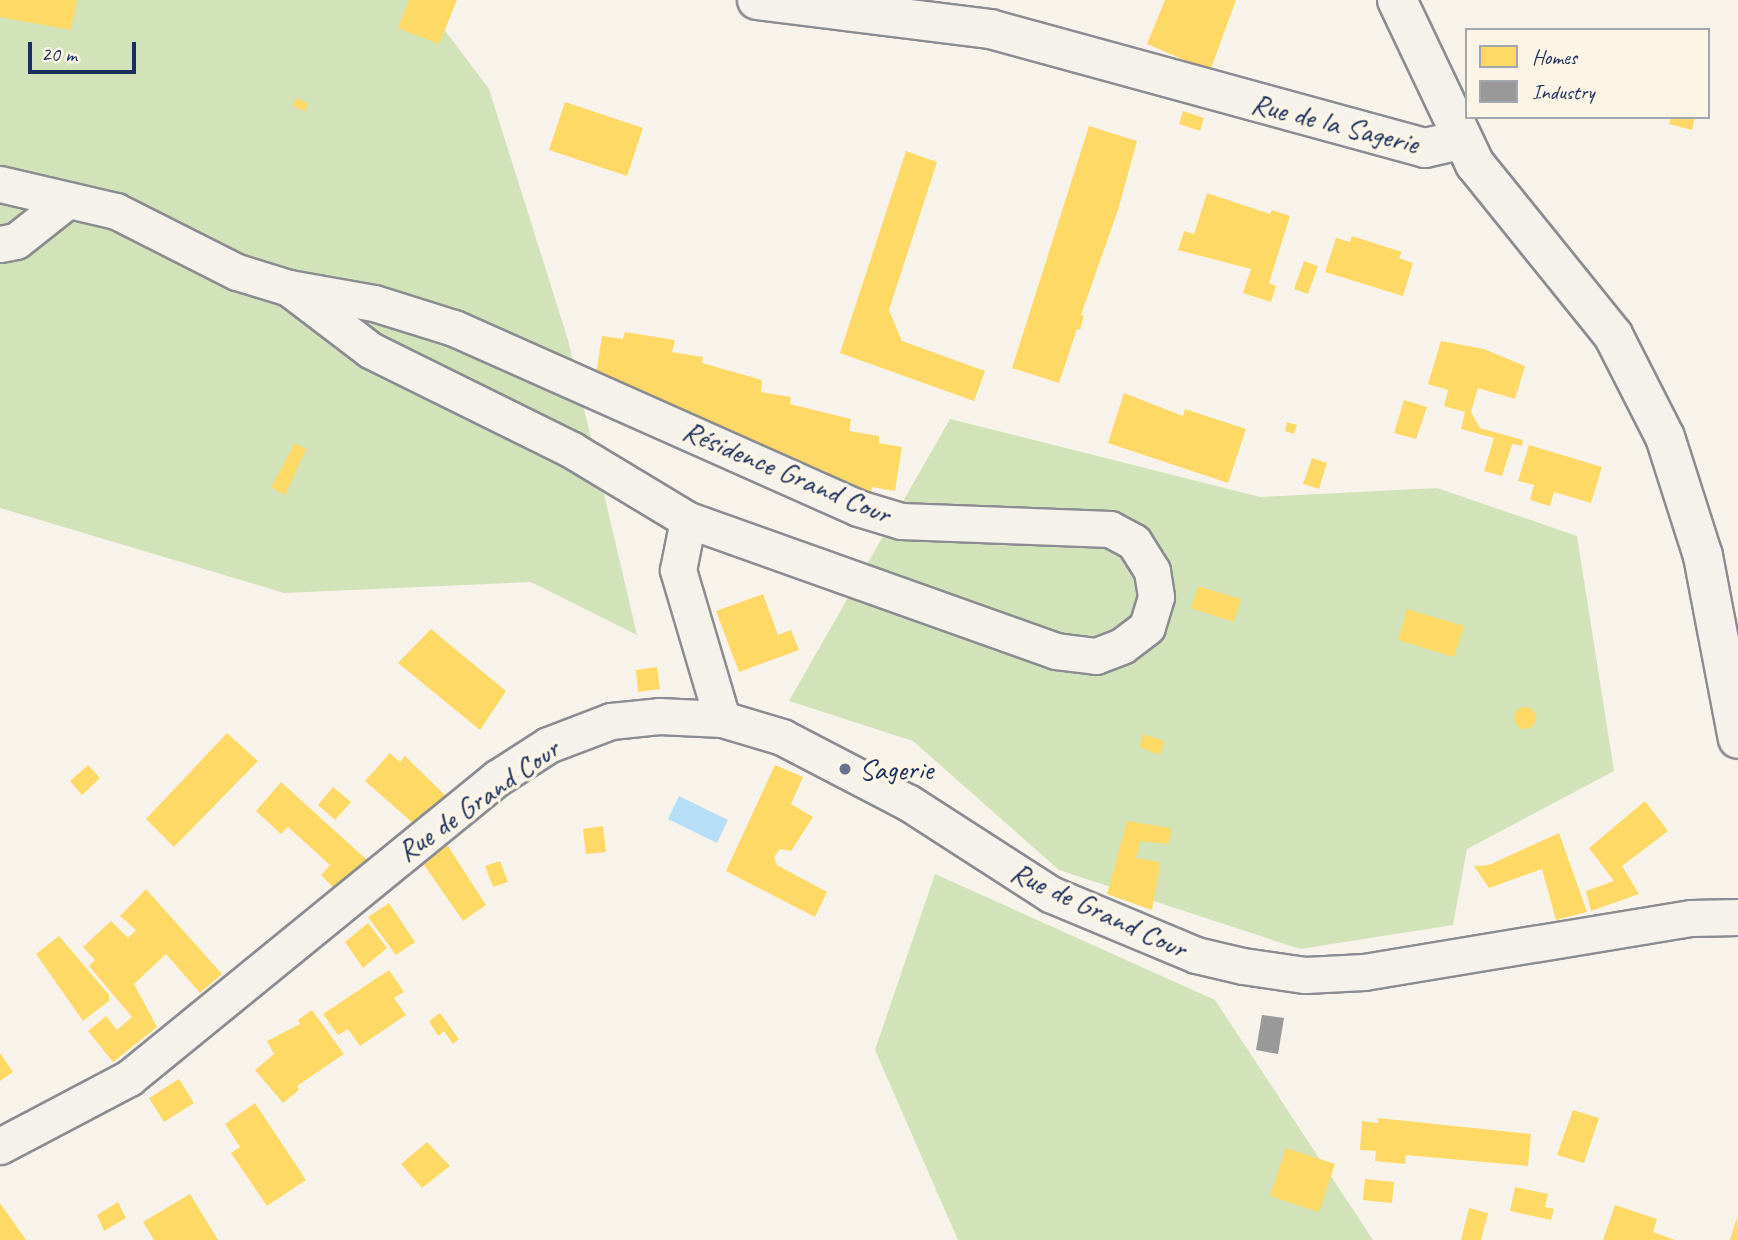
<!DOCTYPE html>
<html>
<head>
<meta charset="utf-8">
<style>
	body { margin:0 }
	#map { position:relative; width:1738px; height:1240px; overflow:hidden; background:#f7f3ea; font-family:Caveat,sans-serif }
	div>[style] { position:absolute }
	.green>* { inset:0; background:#d2e3b9 }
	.water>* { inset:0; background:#b6def6 }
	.homes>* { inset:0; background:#ffd966 }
	.round { border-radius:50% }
	.industry>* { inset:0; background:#999 }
	.roads { filter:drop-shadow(2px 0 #8a8c91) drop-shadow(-2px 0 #8a8c91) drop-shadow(0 2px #8a8c91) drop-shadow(0 -2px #8a8c91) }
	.minor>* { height:35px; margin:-17.5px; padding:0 17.5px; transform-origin:17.5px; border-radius:17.5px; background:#f5f2ec }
	.tertiary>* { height:38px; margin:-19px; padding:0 19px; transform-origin:19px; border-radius:19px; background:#f5f2ec }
	.dots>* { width:19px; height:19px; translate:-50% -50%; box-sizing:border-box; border:4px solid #fcf5e5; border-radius:50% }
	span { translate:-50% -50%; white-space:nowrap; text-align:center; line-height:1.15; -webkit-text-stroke:7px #fcf5e5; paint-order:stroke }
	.street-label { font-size:30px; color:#1b2f5e }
	.poi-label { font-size:30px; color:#1b2f5e }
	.left { translate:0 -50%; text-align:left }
	.legend { position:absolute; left:1465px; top:28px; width:245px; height:91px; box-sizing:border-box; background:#fcf5e5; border:2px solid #a2a6af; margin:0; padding:9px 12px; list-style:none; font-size:21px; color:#1b2f5e }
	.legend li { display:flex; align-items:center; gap:14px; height:35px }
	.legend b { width:35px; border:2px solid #a2a6af }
	.scale { position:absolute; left:28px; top:42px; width:108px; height:32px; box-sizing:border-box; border:4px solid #1b2f5e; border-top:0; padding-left:9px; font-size:21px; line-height:24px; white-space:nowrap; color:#1b2f5e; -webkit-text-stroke:5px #fcf5e5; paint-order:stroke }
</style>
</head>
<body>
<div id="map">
	<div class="green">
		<i style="clip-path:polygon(0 0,422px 0,489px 89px,568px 340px,637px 635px,531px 582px,284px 593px,0 508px)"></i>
		<i style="clip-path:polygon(950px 419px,1260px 497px,1437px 488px,1577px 536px,1614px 771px,1467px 849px,1453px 925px,1300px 949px,1059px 870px,913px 741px,789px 701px)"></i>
		<i style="clip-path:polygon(935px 874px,1215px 1000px,1373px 1240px,958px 1240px,875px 1050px)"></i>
	</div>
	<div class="water">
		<i style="clip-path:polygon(679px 796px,728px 820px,717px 843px,668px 819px)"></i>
	</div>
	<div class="homes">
		<i style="clip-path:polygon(0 0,77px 0,71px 30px,0 17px)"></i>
		<i style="clip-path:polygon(409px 0,457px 0,439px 44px,398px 28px)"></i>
		<i style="clip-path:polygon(1165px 0,1236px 0,1210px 71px,1147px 44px)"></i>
		<i style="clip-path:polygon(295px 98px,308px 103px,305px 111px,293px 106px)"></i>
		<i style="clip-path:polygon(565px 102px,643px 128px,627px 176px,549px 150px)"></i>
		<i style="clip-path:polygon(1183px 111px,1204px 118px,1200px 131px,1179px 124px)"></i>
		<i style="clip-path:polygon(1671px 117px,1695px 117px,1692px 130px,1669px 124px)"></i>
		<i style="clip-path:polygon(1089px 126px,1137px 141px,1118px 210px,1081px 315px,1084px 316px,1080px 330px,1077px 329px,1059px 383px,1012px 368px)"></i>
		<i style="clip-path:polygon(906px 151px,937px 162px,889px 310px,902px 341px,985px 371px,974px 401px,840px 353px)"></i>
		<i style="clip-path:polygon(1207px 193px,1270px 214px,1272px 210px,1290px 216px,1269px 283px,1276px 286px,1271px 302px,1243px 293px,1251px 269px,1178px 250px,1184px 231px,1194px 234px)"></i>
		<i style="clip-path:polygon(1352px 236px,1402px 252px,1399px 258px,1413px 263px,1403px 296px,1325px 272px,1336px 238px,1350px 242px)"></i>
		<i style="clip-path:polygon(1304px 261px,1318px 266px,1308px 294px,1294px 289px)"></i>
		<i style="clip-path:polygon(625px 332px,675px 340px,672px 352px,703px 357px,702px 363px,762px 380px,761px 392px,791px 397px,790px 404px,851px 419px,849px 431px,879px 436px,879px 443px,902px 447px,895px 491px,872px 487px,871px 493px,825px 481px,826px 471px,795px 466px,780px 459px,781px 454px,765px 452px,766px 447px,734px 442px,735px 432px,705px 427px,675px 412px,676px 407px,646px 402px,647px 392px,595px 380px,602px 336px,623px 339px)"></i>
		<i style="clip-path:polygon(1441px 341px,1484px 349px,1525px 366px,1515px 399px,1478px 388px,1471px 412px,1480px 428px,1523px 440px,1522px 446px,1512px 444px,1502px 476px,1484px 471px,1494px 438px,1461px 429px,1465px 412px,1444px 406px,1448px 390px,1428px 384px)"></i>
		<i style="clip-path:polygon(1124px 393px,1183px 416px,1185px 409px,1246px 429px,1228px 483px,1108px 443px)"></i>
		<i style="clip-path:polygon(1404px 400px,1427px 407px,1416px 439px,1394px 433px)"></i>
		<i style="clip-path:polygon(1287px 422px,1297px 425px,1294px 434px,1285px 431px)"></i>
		<i style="clip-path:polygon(295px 443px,306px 449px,285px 495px,271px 487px)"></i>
		<i style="clip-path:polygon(1529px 445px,1602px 467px,1591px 503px,1554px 492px,1550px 506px,1530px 500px,1534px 485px,1518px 481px)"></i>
		<i style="clip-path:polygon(1312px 458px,1327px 463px,1319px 489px,1303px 484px)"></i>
		<i style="clip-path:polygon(1198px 586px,1241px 599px,1234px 622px,1191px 608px)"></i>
		<i style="clip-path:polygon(763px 594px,778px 635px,791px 630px,799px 650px,739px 672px,716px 611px)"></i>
		<i style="clip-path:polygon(1407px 609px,1464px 626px,1454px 657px,1398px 640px)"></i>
		<i style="clip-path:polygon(431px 629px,506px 691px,480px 730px,398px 663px)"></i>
		<i style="clip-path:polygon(657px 667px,660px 689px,638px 692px,636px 670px)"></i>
		<i class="round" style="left:1514px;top:707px;width:22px;height:22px"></i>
		<i style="clip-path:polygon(227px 733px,258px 761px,174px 847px,146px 819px)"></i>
		<i style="clip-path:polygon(1143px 734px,1164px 741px,1160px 755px,1139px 747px)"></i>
		<i style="clip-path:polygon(390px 753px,400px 762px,405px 756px,447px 797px,414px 824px,365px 781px)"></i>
		<i style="clip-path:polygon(88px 765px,100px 778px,82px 795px,70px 781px)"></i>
		<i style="clip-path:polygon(775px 765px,803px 777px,791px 804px,813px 817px,791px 851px,780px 849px,774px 857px,777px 865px,827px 892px,815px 917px,726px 871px)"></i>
		<i style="clip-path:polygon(281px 782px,367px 860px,333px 887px,321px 875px,330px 865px,288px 827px,281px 834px,256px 811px)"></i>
		<i style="clip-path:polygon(333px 787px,351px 802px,335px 820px,318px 805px)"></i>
		<i style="clip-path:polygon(1645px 801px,1668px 831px,1622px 866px,1639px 894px,1591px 911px,1586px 891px,1614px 881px,1589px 848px)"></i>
		<i style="clip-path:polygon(1127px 821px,1171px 828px,1169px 844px,1140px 841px,1136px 858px,1160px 862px,1152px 910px,1107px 894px)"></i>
		<i style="clip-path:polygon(603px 826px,606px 852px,586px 854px,583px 829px)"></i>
		<i style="clip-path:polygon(1559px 833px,1587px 912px,1556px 920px,1542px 869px,1489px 888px,1474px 866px,1489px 865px)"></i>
		<i style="clip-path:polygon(444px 840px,486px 905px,463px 921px,420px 859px)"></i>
		<i style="clip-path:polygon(500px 861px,508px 882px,493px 887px,485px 866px)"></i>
		<i style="clip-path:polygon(146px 889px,222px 974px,200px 993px,166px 954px,134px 984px,157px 1027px,113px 1062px,88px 1031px,106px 1016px,117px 1030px,132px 1017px,89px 966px,95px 960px,83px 947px,111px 921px,128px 938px,136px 930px,120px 916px)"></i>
		<i style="clip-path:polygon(389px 903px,415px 942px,396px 955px,368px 917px)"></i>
		<i style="clip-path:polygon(368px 923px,387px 948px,363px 968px,345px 942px)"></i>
		<i style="clip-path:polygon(59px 936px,109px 995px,109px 1001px,83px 1021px,36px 954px)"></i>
		<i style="clip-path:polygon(389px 970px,404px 992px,394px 998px,406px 1015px,360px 1046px,348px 1029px,338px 1035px,323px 1014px)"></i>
		<i style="clip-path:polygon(312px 1010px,344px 1054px,297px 1086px,299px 1090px,283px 1103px,255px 1070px,274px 1054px,267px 1041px,300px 1024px,298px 1020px)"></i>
		<i style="clip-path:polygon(440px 1013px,459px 1039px,453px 1044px,444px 1031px,438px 1036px,429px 1021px)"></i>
		<i style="clip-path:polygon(0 1053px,13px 1072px,0 1081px)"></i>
		<i style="clip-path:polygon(179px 1079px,194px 1103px,164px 1122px,149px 1098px)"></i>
		<i style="clip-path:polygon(255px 1103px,306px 1180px,267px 1206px,231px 1153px,240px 1147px,225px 1124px)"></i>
		<i style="clip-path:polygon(1573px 1110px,1599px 1118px,1584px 1163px,1557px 1155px)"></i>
		<i style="clip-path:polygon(1378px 1118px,1531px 1134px,1528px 1166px,1406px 1155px,1405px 1164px,1375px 1161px,1376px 1151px,1360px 1150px,1362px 1121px,1378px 1123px)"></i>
		<i style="clip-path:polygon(427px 1142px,450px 1166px,422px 1188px,401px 1164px)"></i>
		<i style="clip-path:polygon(1286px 1148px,1335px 1164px,1319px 1212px,1270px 1196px)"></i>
		<i style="clip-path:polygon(1365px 1179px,1394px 1182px,1392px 1203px,1363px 1200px)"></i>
		<i style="clip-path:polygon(1515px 1187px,1548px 1194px,1545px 1207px,1554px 1209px,1551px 1220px,1510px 1211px)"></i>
		<i style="clip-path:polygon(190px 1194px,218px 1240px,154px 1240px,143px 1222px)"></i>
		<i style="clip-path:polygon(118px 1202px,126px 1218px,104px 1231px,97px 1215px)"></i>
		<i style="clip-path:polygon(0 1203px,26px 1240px,0 1240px)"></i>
		<i style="clip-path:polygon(1615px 1205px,1657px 1219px,1653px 1232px,1675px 1240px,1603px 1240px)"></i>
		<i style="clip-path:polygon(1469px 1208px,1488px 1213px,1481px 1240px,1461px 1240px)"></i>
		<i style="clip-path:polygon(1737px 1217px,1738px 1240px,1730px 1240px)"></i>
	</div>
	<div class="industry">
		<i style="clip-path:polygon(1262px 1015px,1284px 1018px,1278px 1054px,1256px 1050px)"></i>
	</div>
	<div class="roads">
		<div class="minor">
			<i style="left:0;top:184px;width:119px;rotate:13.1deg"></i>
			<i style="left:116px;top:211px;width:136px;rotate:26.8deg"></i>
			<i style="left:237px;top:272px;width:54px;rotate:17.1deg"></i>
			<i style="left:289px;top:288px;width:86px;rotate:10deg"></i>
			<i style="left:374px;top:303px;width:84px;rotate:17.4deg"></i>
			<i style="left:454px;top:328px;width:442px;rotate:24deg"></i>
			<i style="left:858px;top:508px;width:45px;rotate:16.8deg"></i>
			<i style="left:901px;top:521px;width:209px;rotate:2.2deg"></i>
			<i style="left:1110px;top:529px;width:27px;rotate:28deg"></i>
			<i style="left:1134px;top:542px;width:34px;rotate:58deg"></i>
			<i style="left:1152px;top:571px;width:26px;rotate:81deg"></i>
			<i style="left:1156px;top:597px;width:31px;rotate:107deg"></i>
			<i style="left:1147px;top:627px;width:31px;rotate:143deg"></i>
			<i style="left:1122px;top:646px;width:28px;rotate:159deg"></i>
			<i style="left:1096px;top:656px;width:40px;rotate:-172.9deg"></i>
			<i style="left:1056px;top:651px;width:391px;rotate:-160.4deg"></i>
			<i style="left:688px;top:520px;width:51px;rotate:101.3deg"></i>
			<i style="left:678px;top:570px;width:155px;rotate:73.5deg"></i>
			<i style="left:0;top:244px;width:16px;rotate:-11deg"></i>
			<i style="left:16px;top:241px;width:66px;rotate:-38.3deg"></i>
			<i style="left:289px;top:288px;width:102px;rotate:37.4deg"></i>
			<i style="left:370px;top:350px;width:225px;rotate:26.3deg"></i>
			<i style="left:572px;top:450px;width:135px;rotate:31.1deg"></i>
			<i style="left:0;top:1146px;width:146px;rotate:-27.8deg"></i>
			<i style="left:129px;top:1078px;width:475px;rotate:-39.2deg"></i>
			<i style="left:497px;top:778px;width:61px;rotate:-32.9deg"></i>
			<i style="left:548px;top:745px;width:67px;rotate:-20.9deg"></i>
			<i style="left:611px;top:721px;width:48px;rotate:-5.9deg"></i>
			<i style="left:659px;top:716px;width:63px;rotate:2.7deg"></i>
			<i style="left:722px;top:719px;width:63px;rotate:16.7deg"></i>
			<i style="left:782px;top:737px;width:143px;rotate:27.5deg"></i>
			<i style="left:909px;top:803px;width:168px;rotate:32.8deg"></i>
			<i style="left:1050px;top:894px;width:158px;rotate:22.7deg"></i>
			<i style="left:1196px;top:955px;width:48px;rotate:13.2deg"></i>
			<i style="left:1243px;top:966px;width:63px;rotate:8.3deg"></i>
			<i style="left:1305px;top:975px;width:59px;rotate:-2.9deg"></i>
			<i style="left:1364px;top:972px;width:331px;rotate:-9.4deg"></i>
			<i style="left:1691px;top:918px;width:47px;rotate:-1.2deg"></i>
		</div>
		<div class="tertiary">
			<i style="left:757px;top:0;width:235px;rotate:7.1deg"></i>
			<i style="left:990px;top:29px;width:451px;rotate:15.3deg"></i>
			<i style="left:1425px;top:148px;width:37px;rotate:-13deg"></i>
			<i style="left:1397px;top:0;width:182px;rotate:64.6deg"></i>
			<i style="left:1475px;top:164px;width:220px;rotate:51.1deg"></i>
			<i style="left:1613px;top:335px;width:114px;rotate:63deg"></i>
			<i style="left:1665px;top:437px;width:125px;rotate:72.3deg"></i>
			<i style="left:1703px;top:556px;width:186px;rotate:79.2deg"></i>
		</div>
	</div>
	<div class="dots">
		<i style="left:845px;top:769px;background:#68748f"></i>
	</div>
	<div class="street-label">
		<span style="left:1335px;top:123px;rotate:14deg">Rue de la Sagerie</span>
		<span style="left:787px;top:472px;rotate:23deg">Résidence Grand Cour</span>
		<span style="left:478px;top:800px;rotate:-35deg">Rue de Grand Cour</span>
		<span style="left:1099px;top:910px;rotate:25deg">Rue de Grand Cour</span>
	</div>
	<div class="poi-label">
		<span class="left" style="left:859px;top:769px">Sagerie</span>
	</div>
	<ul class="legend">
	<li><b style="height:19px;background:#ffd966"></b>Homes</li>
	<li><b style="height:19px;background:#999"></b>Industry</li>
	</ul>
	<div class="scale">20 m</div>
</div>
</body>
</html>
